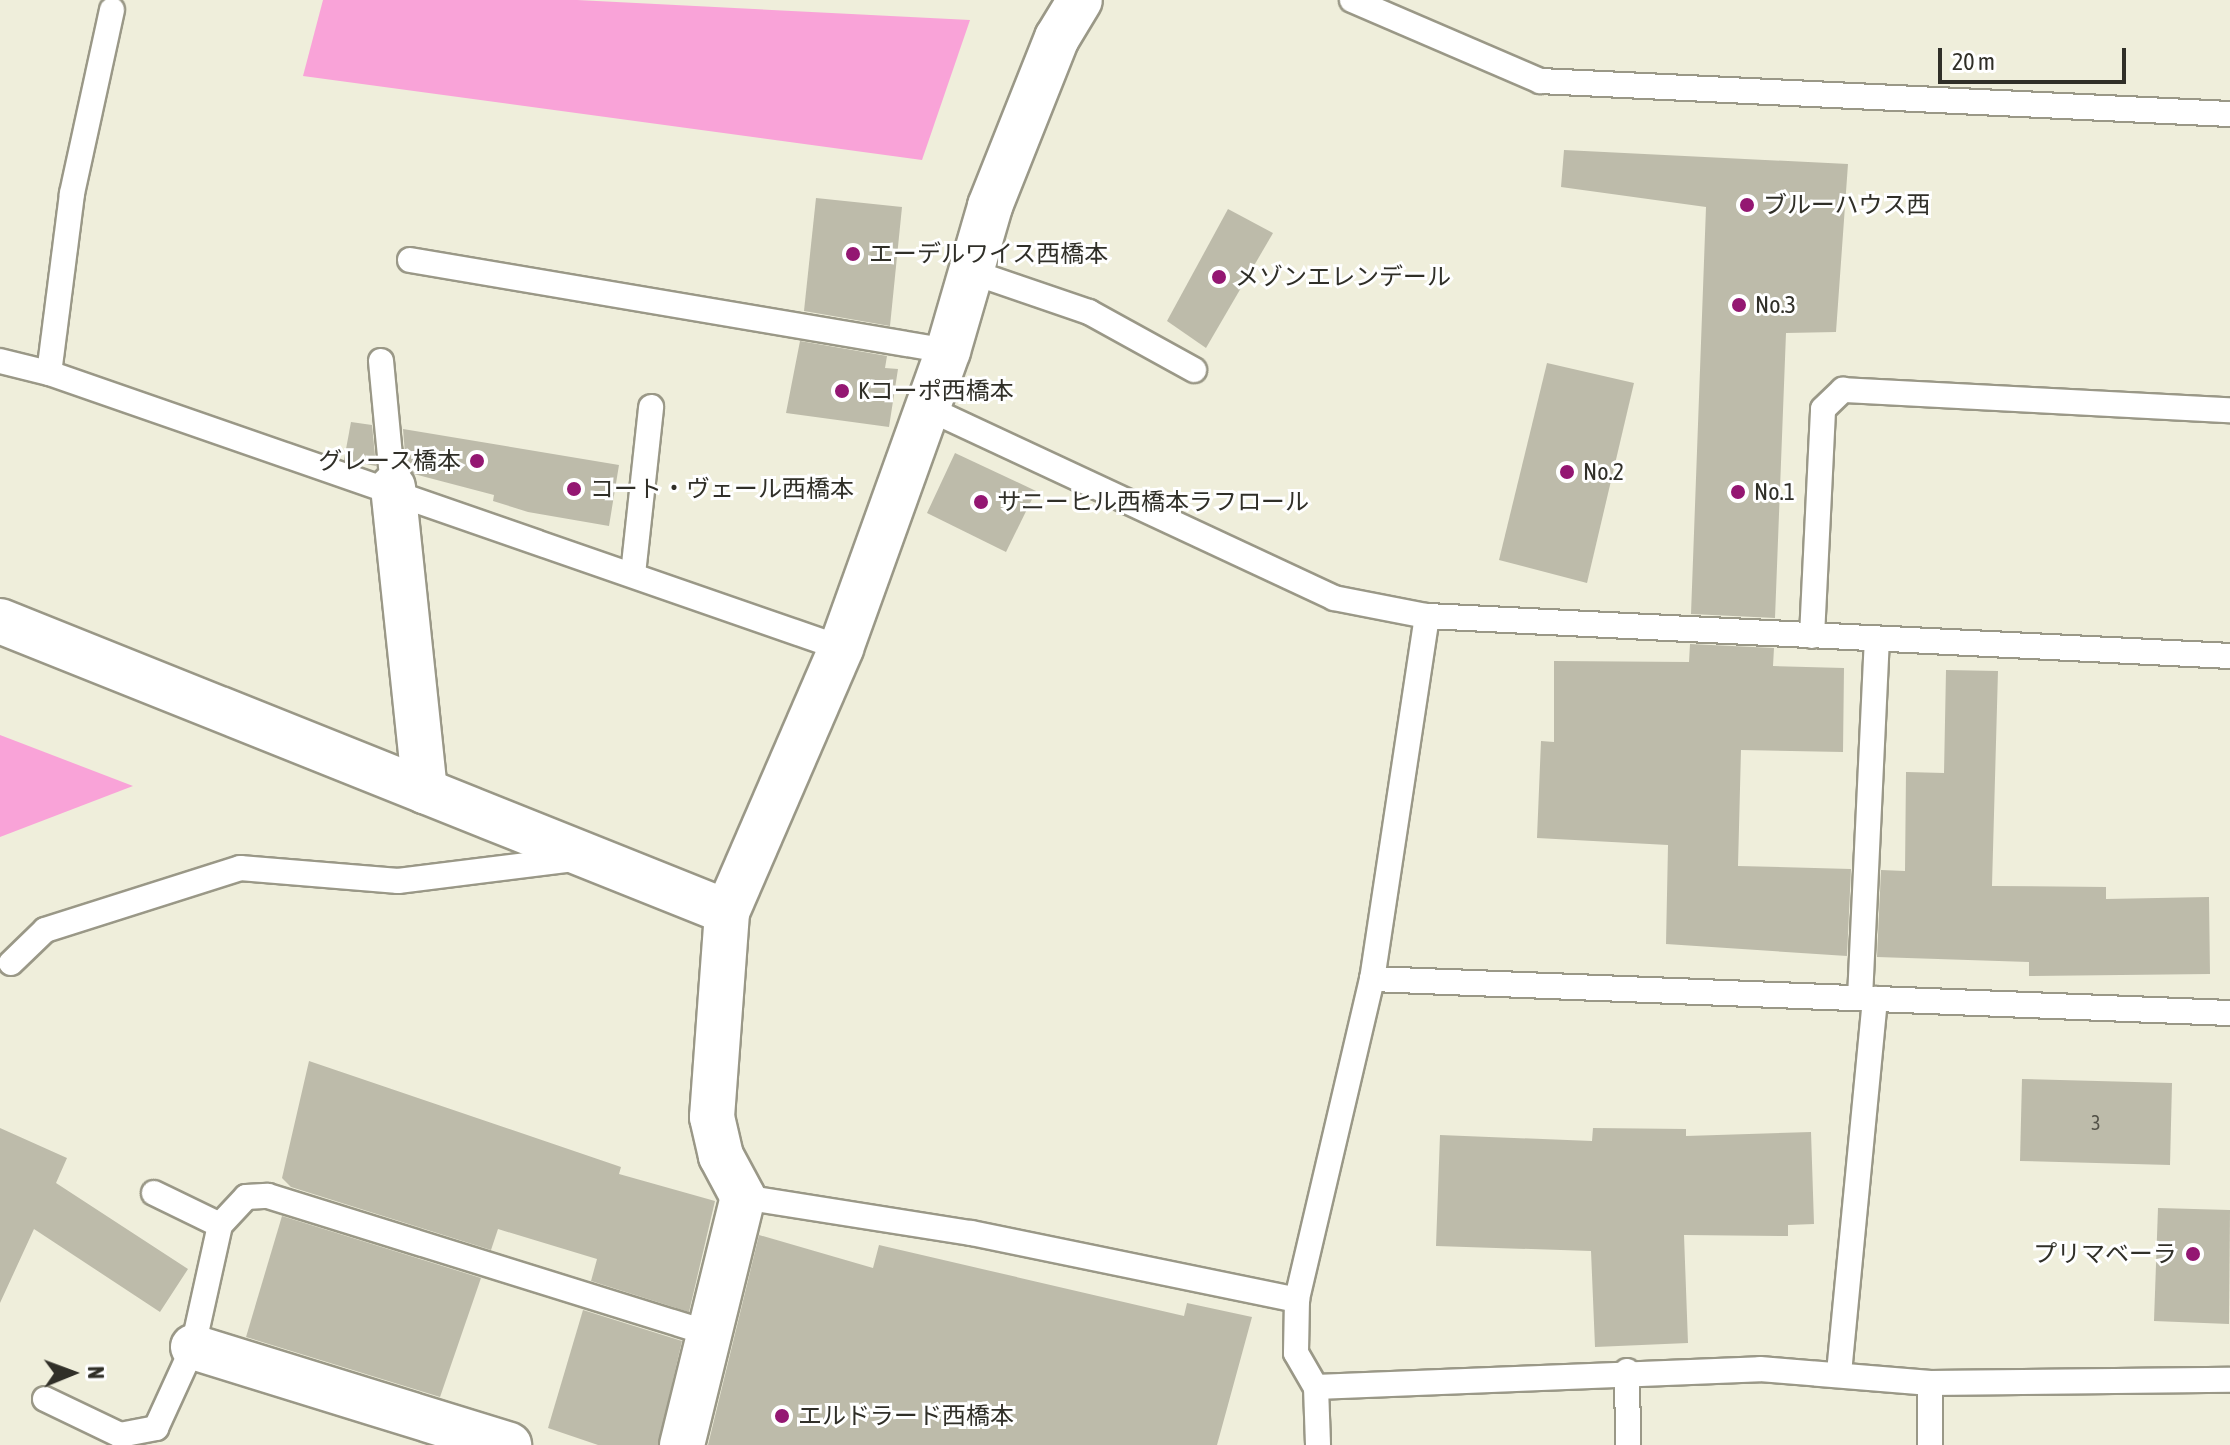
<!DOCTYPE html>
<html>
<head>
<meta charset="utf-8">
<style>
	body { margin:0 }
	#map { position:relative; width:2230px; height:1445px; overflow:hidden; background:#efeedb; font-family:"Asap Condensed","Noto Sans JP",sans-serif }
	div>[style] { position:absolute }
	.water>* { inset:0; background:#f9a3d8 }
	.building>* { inset:0; background:#bdbbaa }
	.roads { filter:drop-shadow(2px 0 #9a9887) drop-shadow(-2px 0 #9a9887) drop-shadow(0 2px #9a9887) drop-shadow(0 -2px #9a9887) }
	.service>* { height:24px; margin:-12px; padding:0 12px; transform-origin:12px; border-radius:12px; background:#fff }
	.minor>* { height:44px; margin:-22px; padding:0 22px; transform-origin:22px; border-radius:22px; background:#fff }
	.dots>* { width:22px; height:22px; translate:-50% -50%; box-sizing:border-box; border:4px solid #fff; border-radius:50% }
	span { translate:-50% -50%; white-space:nowrap; text-align:center; line-height:1.15; -webkit-text-stroke:6px #fff; paint-order:stroke }
	.number-label { font-size:20px; color:#535248 }
	.number-label span { -webkit-text-stroke-width:0 }
	.poi-label { font-size:24px; color:#302f28 }
	.left { translate:0 -50%; text-align:left }
	.right { translate:-100% -50%; text-align:right }
	.north { position:absolute; left:32px; top:1333px; width:80px; height:80px; -webkit-text-stroke:6px #fff; paint-order:stroke; rotate:89deg; font-size:22px; font-weight:700; line-height:32px; text-align:center; color:#302f28 }
	.north::after { content:''; display:block; margin:auto; width:28px; height:36px; background:#302f28; clip-path:polygon(50% 0,100% 100%,50% 72%,0 100%) }
	.scale { position:absolute; left:1938px; top:48px; width:188px; height:36px; box-sizing:border-box; border:4px solid #302f28; border-top:0; padding-left:10px; font-size:24px; line-height:28px; white-space:nowrap; color:#302f28; -webkit-text-stroke:6px #fff; paint-order:stroke }
</style>
</head>
<body>
<div id="map">
	<div class="water">
		<i style="clip-path:polygon(323px 0,577px 0,970px 20px,922px 160px,303px 76px)"></i>
		<i style="clip-path:polygon(0 735px,133px 786px,0 837px)"></i>
	</div>
	<div class="building">
		<i style="clip-path:polygon(1564px 150px,1848px 164px,1836px 332px,1786px 333px,1775px 618px,1691px 614px,1706px 207px,1561px 187px)"></i>
		<i style="clip-path:polygon(816px 198px,902px 207px,890px 326px,804px 311px)"></i>
		<i style="clip-path:polygon(1228px 209px,1273px 233px,1206px 348px,1167px 321px)"></i>
		<i style="clip-path:polygon(800px 341px,887px 356px,885px 368px,898px 369px,889px 427px,786px 413px)"></i>
		<i style="clip-path:polygon(1547px 363px,1634px 383px,1587px 583px,1499px 560px)"></i>
		<i style="clip-path:polygon(351px 422px,372px 425px,376px 466px,344px 460px)"></i>
		<i style="clip-path:polygon(403px 429px,619px 465px,609px 526px,528px 512px,493px 501px,494px 495px,414px 474px,406px 466px)"></i>
		<i style="clip-path:polygon(955px 453px,1036px 491px,1006px 552px,927px 513px)"></i>
		<i style="clip-path:polygon(1690px 644px,1774px 648px,1773px 666px,1844px 668px,1843px 752px,1741px 750px,1738px 866px,1851px 869px,1847px 956px,1666px 944px,1668px 845px,1537px 838px,1541px 741px,1554px 742px,1554px 661px,1689px 662px)"></i>
		<i style="clip-path:polygon(1946px 670px,1998px 671px,1992px 886px,2106px 887px,2106px 899px,2209px 897px,2210px 974px,2029px 976px,2029px 962px,1877px 957px,1881px 870px,1905px 871px,1906px 772px,1944px 773px)"></i>
		<i style="clip-path:polygon(309px 1061px,621px 1167px,619px 1174px,715px 1201px,689px 1312px,591px 1281px,597px 1259px,498px 1229px,491px 1250px,291px 1187px,282px 1178px)"></i>
		<i style="clip-path:polygon(2022px 1079px,2172px 1083px,2170px 1165px,2020px 1161px)"></i>
		<i style="clip-path:polygon(0 1128px,67px 1158px,56px 1183px,188px 1269px,160px 1312px,34px 1229px,0 1303px)"></i>
		<i style="clip-path:polygon(1593px 1128px,1686px 1129px,1686px 1136px,1811px 1132px,1814px 1224px,1788px 1225px,1788px 1236px,1684px 1235px,1688px 1343px,1595px 1347px,1591px 1251px,1436px 1246px,1440px 1135px,1592px 1141px)"></i>
		<i style="clip-path:polygon(2158px 1208px,2230px 1210px,2229px 1324px,2154px 1321px)"></i>
		<i style="clip-path:polygon(282px 1216px,481px 1278px,440px 1397px,246px 1337px)"></i>
		<i style="clip-path:polygon(759px 1235px,873px 1268px,879px 1245px,1184px 1316px,1187px 1303px,1252px 1317px,1217px 1445px,708px 1445px)"></i>
		<i style="clip-path:polygon(583px 1310px,682px 1341px,658px 1445px,598px 1445px,548px 1428px)"></i>
	</div>
	<div class="roads">
		<div class="service">
			<i style="left:1352px;top:0;width:205px;rotate:23.3deg"></i>
			<i style="left:1540px;top:81px;width:691px;rotate:2.74deg"></i>
			<i style="left:112px;top:10px;width:188px;rotate:102.3deg"></i>
			<i style="left:72px;top:194px;width:180px;rotate:97.3deg"></i>
			<i style="left:49px;top:373px;width:838px;rotate:19.15deg"></i>
			<i style="left:410px;top:260px;width:546px;rotate:9.6deg"></i>
			<i style="left:969px;top:271px;width:127px;rotate:18.9deg"></i>
			<i style="left:1089px;top:312px;width:120px;rotate:28.9deg"></i>
			<i style="left:0;top:361px;width:50px;rotate:13.8deg"></i>
			<i style="left:381px;top:361px;width:127px;rotate:84.6deg"></i>
			<i style="left:927px;top:408px;width:449px;rotate:25deg"></i>
			<i style="left:1334px;top:598px;width:95px;rotate:11deg"></i>
			<i style="left:1427px;top:616px;width:804px;rotate:2.85deg"></i>
			<i style="left:633px;top:574px;width:168px;rotate:-83.8deg"></i>
			<i style="left:1427px;top:616px;width:367px;rotate:98.6deg"></i>
			<i style="left:1372px;top:979px;width:330px;rotate:103.2deg"></i>
			<i style="left:1297px;top:1300px;width:53px;rotate:91.1deg"></i>
			<i style="left:1296px;top:1353px;width:39px;rotate:60deg"></i>
			<i style="left:1316px;top:1387px;width:444px;rotate:-2.3deg"></i>
			<i style="left:1760px;top:1369px;width:171px;rotate:4.7deg"></i>
			<i style="left:1930px;top:1383px;width:300px;rotate:-0.6deg"></i>
			<i style="left:1812px;top:636px;width:227px;rotate:-87.2deg"></i>
			<i style="left:1823px;top:409px;width:28px;rotate:-44deg"></i>
			<i style="left:1843px;top:390px;width:388px;rotate:3deg"></i>
			<i style="left:11px;top:963px;width:47px;rotate:-44.1deg"></i>
			<i style="left:45px;top:930px;width:205px;rotate:-17.6deg"></i>
			<i style="left:240px;top:868px;width:159px;rotate:4.7deg"></i>
			<i style="left:398px;top:881px;width:177px;rotate:-7.1deg"></i>
			<i style="left:1372px;top:979px;width:859px;rotate:2.27deg"></i>
			<i style="left:1860px;top:998px;width:359px;rotate:-87.3deg"></i>
			<i style="left:154px;top:1193px;width:73px;rotate:25.9deg"></i>
			<i style="left:743px;top:1197px;width:231px;rotate:9deg"></i>
			<i style="left:971px;top:1233px;width:333px;rotate:11.6deg"></i>
			<i style="left:1627px;top:1371px;width:74px;rotate:89.2deg"></i>
			<i style="left:1839px;top:1373px;width:376px;rotate:-84.5deg"></i>
			<i style="left:1930px;top:1383px;width:62px;rotate:90deg"></i>
			<i style="left:1316px;top:1387px;width:58px;rotate:88deg"></i>
			<i style="left:45px;top:1399px;width:83px;rotate:25.6deg"></i>
			<i style="left:120px;top:1435px;width:37px;rotate:-11deg"></i>
			<i style="left:156px;top:1428px;width:89px;rotate:-65.4deg"></i>
			<i style="left:193px;top:1347px;width:125px;rotate:-77.5deg"></i>
			<i style="left:220px;top:1225px;width:38px;rotate:-47deg"></i>
			<i style="left:246px;top:1197px;width:22px;rotate:-3deg"></i>
			<i style="left:268px;top:1196px;width:460px;rotate:17.3deg"></i>
		</div>
		<div class="minor">
			<i style="left:393px;top:487px;width:306px;rotate:84deg"></i>
			<i style="left:0;top:621px;width:783px;rotate:21.81deg"></i>
			<i style="left:193px;top:1347px;width:331px;rotate:17.2deg"></i>
			<i style="left:682px;top:1445px;width:255px;rotate:-76.2deg"></i>
			<i style="left:743px;top:1197px;width:47px;rotate:-118.2deg"></i>
			<i style="left:721px;top:1156px;width:40px;rotate:-103deg"></i>
			<i style="left:712px;top:1117px;width:206px;rotate:-85.8deg"></i>
			<i style="left:727px;top:912px;width:288px;rotate:-66.6deg"></i>
			<i style="left:841px;top:648px;width:316px;rotate:-70.2deg"></i>
			<i style="left:948px;top:351px;width:151px;rotate:-73.8deg"></i>
			<i style="left:990px;top:206px;width:181px;rotate:-68.3deg"></i>
			<i style="left:1057px;top:38px;width:44px;rotate:-58.8deg"></i>
		</div>
	</div>
	<div class="dots">
		<i style="left:1747px;top:205px;background:#941772"></i>
		<i style="left:853px;top:254px;background:#941772"></i>
		<i style="left:1219px;top:277px;background:#941772"></i>
		<i style="left:1739px;top:305px;background:#941772"></i>
		<i style="left:842px;top:391px;background:#941772"></i>
		<i style="left:477px;top:461px;background:#941772"></i>
		<i style="left:1567px;top:472px;background:#941772"></i>
		<i style="left:574px;top:489px;background:#941772"></i>
		<i style="left:1738px;top:492px;background:#941772"></i>
		<i style="left:981px;top:502px;background:#941772"></i>
		<i style="left:2193px;top:1254px;background:#941772"></i>
		<i style="left:782px;top:1416px;background:#941772"></i>
	</div>
	<div class="number-label">
		<span style="left:2096px;top:1122px">3</span>
	</div>
	<div class="poi-label">
		<span class="left" style="left:1763px;top:205px">ブルーハウス西</span>
		<span class="left" style="left:869px;top:254px">エーデルワイス西橋本</span>
		<span class="left" style="left:1235px;top:277px">メゾンエレンデール</span>
		<span class="left" style="left:1755px;top:305px">No.3</span>
		<span class="left" style="left:858px;top:391px">Kコーポ西橋本</span>
		<span class="right" style="left:461px;top:461px">グレース橋本</span>
		<span class="left" style="left:1583px;top:472px">No.2</span>
		<span class="left" style="left:590px;top:489px">コート・ヴェール西橋本</span>
		<span class="left" style="left:1754px;top:492px">No.1</span>
		<span class="left" style="left:997px;top:502px">サニーヒル西橋本ラフロール</span>
		<span class="right" style="left:2177px;top:1254px">プリマベーラ</span>
		<span class="left" style="left:798px;top:1416px">エルドラード西橋本</span>
	</div>
	<div class="north">N</div>
	<div class="scale">20 m</div>
</div>
</body>
</html>
